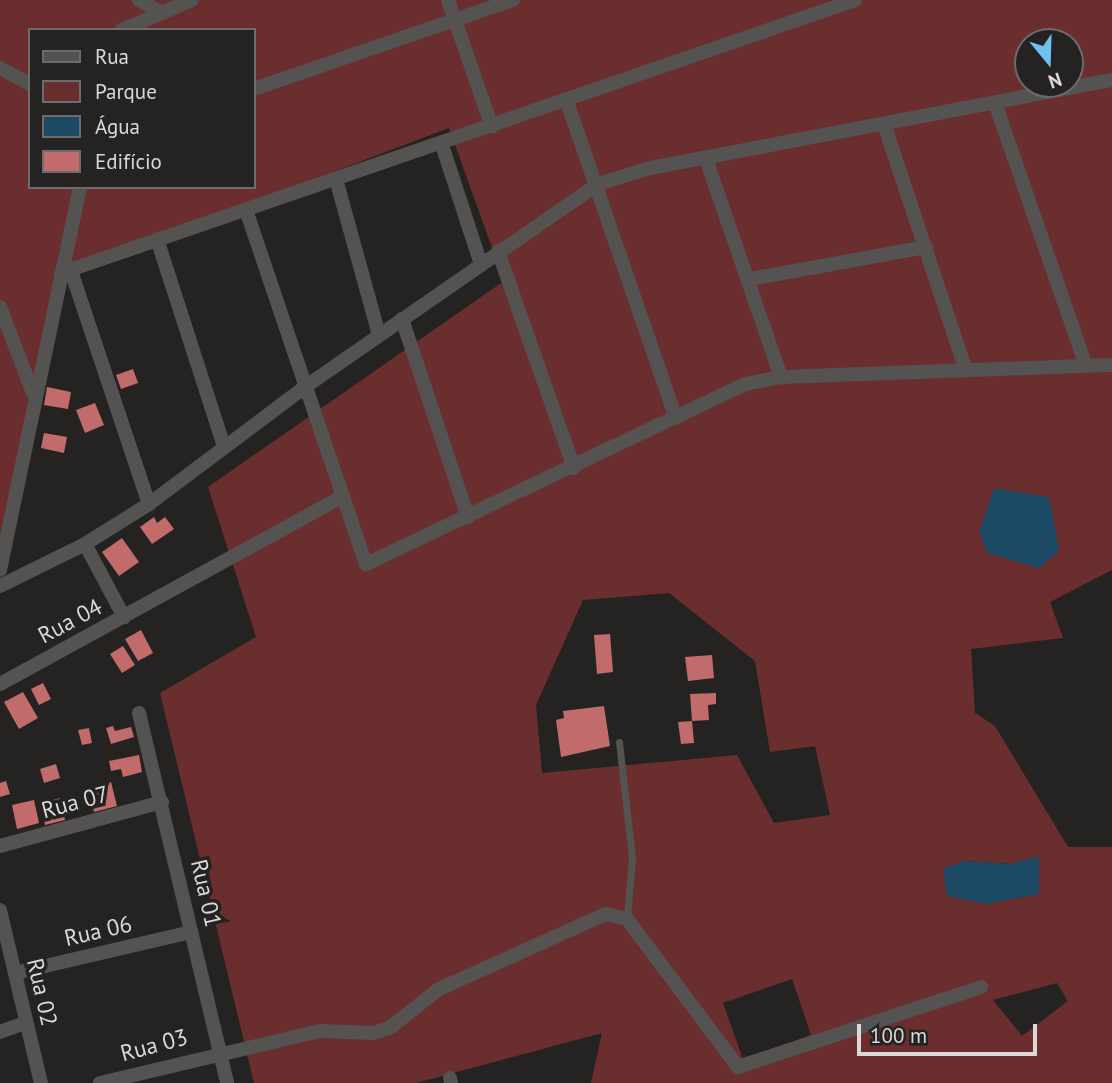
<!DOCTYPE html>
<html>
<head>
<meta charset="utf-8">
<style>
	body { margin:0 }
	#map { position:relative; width:1112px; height:1083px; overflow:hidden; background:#252322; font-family:"PT Sans",sans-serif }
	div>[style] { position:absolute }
	.green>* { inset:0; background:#6b2e2e }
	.water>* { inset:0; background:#1c4a64 }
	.building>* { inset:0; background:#c16b6a }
	.lane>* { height:7px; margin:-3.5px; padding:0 3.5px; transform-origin:3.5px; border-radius:3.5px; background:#555252 }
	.street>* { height:14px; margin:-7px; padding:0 7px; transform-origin:7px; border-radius:7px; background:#555252 }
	span { translate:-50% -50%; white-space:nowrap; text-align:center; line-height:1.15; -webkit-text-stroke:7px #252322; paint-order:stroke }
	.street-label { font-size:23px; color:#dad8d8 }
	.legend { position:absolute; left:28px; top:28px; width:228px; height:161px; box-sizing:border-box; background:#252322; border:2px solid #6d6b6b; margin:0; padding:9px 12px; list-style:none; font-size:21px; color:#dad8d8 }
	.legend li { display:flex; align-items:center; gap:14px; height:35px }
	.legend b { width:35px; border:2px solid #6d6b6b }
	.north { position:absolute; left:1014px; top:28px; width:70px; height:70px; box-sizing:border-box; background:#252322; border:2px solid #6d6b6b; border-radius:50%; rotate:161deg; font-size:19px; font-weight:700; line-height:28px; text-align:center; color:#dad8d8 }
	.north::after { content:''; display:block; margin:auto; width:24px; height:32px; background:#6ec2f3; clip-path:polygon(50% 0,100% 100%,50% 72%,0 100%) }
	.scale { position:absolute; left:857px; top:1024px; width:180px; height:32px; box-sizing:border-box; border:4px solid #dad8d8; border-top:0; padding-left:9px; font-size:21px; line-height:24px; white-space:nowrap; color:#dad8d8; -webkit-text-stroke:5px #252322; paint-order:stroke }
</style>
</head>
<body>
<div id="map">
	<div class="green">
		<i style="clip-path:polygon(evenodd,0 0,1112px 0,1112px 570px,1050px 602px,1063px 638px,971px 649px,975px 713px,995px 726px,1068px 847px,1112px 847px,1112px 1083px,591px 1083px,602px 1033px,416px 1083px,254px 1083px,160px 693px,256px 637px,208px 487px,504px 281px,449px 128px,67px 273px,0 540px,0 0,30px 30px,254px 30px,254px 187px,30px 187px,30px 30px,0 0,1028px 42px,1070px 42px,1070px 84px,1028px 84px,1028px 42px,0 0,669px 593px,755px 661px,770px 752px,815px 746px,830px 815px,774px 823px,737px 755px,542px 773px,536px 705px,583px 600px,669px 593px,0 0,1039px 857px,1039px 894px,986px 904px,965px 861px,1011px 864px,1039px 857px,0 0,792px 979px,811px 1035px,743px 1059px,723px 1003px,792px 979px,0 0,1057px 983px,1068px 1001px,1022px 1036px,993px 1000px,1057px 983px)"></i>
	</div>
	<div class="water">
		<i style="clip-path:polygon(994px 488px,1049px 497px,1059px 551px,1039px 568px,987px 553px,979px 532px)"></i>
		<i style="clip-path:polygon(1039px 856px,1039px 894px,986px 904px,947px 896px,943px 868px,965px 861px,1011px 864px)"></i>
	</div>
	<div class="building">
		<i style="clip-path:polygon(133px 369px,138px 383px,121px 389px,116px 375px)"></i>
		<i style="clip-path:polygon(47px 387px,71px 392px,68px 409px,44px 405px)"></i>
		<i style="clip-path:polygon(95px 403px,104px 425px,85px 433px,76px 410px)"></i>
		<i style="clip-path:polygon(44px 433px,67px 437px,64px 453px,41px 448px)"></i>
		<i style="clip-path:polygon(154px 517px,157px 523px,165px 517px,174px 529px,152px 544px,140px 527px)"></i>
		<i style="clip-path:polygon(122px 538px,139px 562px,119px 576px,102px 552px)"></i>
		<i style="clip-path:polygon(141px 630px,153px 653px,138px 661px,125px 639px)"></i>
		<i style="clip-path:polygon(610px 634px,613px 672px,597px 674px,594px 635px)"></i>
		<i style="clip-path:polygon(123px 646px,135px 665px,122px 673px,110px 654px)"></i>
		<i style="clip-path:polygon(712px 655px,714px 678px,688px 681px,685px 657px)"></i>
		<i style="clip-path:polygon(43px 683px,51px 699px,39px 705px,31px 689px)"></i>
		<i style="clip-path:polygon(23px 692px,38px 718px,19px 729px,4px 702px)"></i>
		<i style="clip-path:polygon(716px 693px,716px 704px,708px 705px,709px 720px,692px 721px,690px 694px)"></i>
		<i style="clip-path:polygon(604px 706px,610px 746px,561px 757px,556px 720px,564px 718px,563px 711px)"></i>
		<i style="clip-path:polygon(692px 721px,694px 743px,681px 744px,678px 722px)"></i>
		<i style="clip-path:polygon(113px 726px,115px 731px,131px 727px,134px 737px,111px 744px,106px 728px)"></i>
		<i style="clip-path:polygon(89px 728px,92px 743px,82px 745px,78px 730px)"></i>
		<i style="clip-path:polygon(139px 755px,142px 772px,123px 777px,121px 769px,111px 771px,109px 761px)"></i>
		<i style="clip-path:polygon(56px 764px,60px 778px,44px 783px,40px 769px)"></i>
		<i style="clip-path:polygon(6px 781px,10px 794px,0 797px,0 783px)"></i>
		<i style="clip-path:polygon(111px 782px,117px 806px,94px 812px,88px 788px)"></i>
		<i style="clip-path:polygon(60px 798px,65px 820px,45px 825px,40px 804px)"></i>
		<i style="clip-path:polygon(34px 800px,39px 823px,17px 829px,12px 805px)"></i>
	</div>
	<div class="lane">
		<i style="left:619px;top:742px;width:117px;rotate:83.6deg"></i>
		<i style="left:632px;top:858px;width:60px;rotate:94.8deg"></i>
	</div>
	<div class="street">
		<i style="left:139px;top:0;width:25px;rotate:29deg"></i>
		<i style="left:448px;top:0;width:134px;rotate:70.9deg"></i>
		<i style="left:122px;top:30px;width:76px;rotate:-23.2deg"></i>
		<i style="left:0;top:68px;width:34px;rotate:28deg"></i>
		<i style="left:254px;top:89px;width:274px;rotate:-19deg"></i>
		<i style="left:566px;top:99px;width:337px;rotate:71deg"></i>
		<i style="left:995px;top:103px;width:278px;rotate:70.9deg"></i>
		<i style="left:884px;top:124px;width:260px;rotate:71.6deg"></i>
		<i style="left:442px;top:145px;width:125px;rotate:71.9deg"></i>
		<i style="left:706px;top:159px;width:231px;rotate:71deg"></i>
		<i style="left:336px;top:179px;width:162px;rotate:74.6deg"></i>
		<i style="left:246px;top:210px;width:374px;rotate:71.3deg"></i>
		<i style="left:366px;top:564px;width:420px;rotate:-25.4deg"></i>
		<i style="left:745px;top:384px;width:37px;rotate:-11deg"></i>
		<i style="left:781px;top:377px;width:331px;rotate:-2.1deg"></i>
		<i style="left:157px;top:239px;width:219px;rotate:72.1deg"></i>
		<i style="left:498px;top:251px;width:230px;rotate:70.7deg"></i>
		<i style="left:71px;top:271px;width:246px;rotate:71.5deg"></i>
		<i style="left:61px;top:273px;width:840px;rotate:-18.97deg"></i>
		<i style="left:750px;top:279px;width:179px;rotate:-10.3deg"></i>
		<i style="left:0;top:307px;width:92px;rotate:69deg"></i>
		<i style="left:402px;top:319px;width:209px;rotate:71.6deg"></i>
		<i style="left:85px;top:544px;width:83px;rotate:61.9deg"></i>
		<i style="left:0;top:570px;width:391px;rotate:-78.2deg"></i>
		<i style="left:0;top:586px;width:95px;rotate:-26.3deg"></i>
		<i style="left:85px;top:544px;width:75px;rotate:-32deg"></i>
		<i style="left:149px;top:504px;width:191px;rotate:-36.9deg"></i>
		<i style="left:302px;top:389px;width:360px;rotate:-34.7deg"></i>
		<i style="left:598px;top:184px;width:54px;rotate:-17.1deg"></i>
		<i style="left:650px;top:168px;width:470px;rotate:-10.8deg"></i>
		<i style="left:0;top:684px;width:388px;rotate:-28.7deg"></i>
		<i style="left:139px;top:713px;width:380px;rotate:76.6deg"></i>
		<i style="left:0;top:846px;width:168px;rotate:-15.2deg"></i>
		<i style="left:0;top:910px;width:178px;rotate:76.7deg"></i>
		<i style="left:15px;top:973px;width:181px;rotate:-13.1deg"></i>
		<i style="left:0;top:1032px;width:27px;rotate:-20deg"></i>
		<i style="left:450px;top:1078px;width:5px;rotate:79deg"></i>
		<i style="left:100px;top:1083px;width:226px;rotate:-13.3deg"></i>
		<i style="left:320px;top:1031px;width:54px;rotate:2.1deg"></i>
		<i style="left:374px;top:1033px;width:18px;rotate:-19deg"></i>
		<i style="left:391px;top:1027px;width:61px;rotate:-38.4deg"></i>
		<i style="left:439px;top:989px;width:183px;rotate:-24.2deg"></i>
		<i style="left:606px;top:914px;width:22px;rotate:13deg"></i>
		<i style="left:627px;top:919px;width:185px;rotate:53.1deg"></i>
		<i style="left:738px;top:1067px;width:256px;rotate:-18.2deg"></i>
	</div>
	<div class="street-label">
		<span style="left:70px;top:621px;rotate:-28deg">Rua 04</span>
		<span style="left:75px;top:802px;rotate:-15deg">Rua 07</span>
		<span style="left:206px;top:893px;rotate:77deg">Rua 01</span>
		<span style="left:98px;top:931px;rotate:-13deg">Rua 06</span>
		<span style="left:42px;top:992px;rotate:77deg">Rua 02</span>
		<span style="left:154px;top:1045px;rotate:-15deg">Rua 03</span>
	</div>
	<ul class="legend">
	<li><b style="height:9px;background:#555252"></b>Rua</li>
	<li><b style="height:19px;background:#6b2e2e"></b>Parque</li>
	<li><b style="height:19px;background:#1c4a64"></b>Água</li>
	<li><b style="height:19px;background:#c16b6a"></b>Edifício</li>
	</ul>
	<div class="north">N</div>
	<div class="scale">100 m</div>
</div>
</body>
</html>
